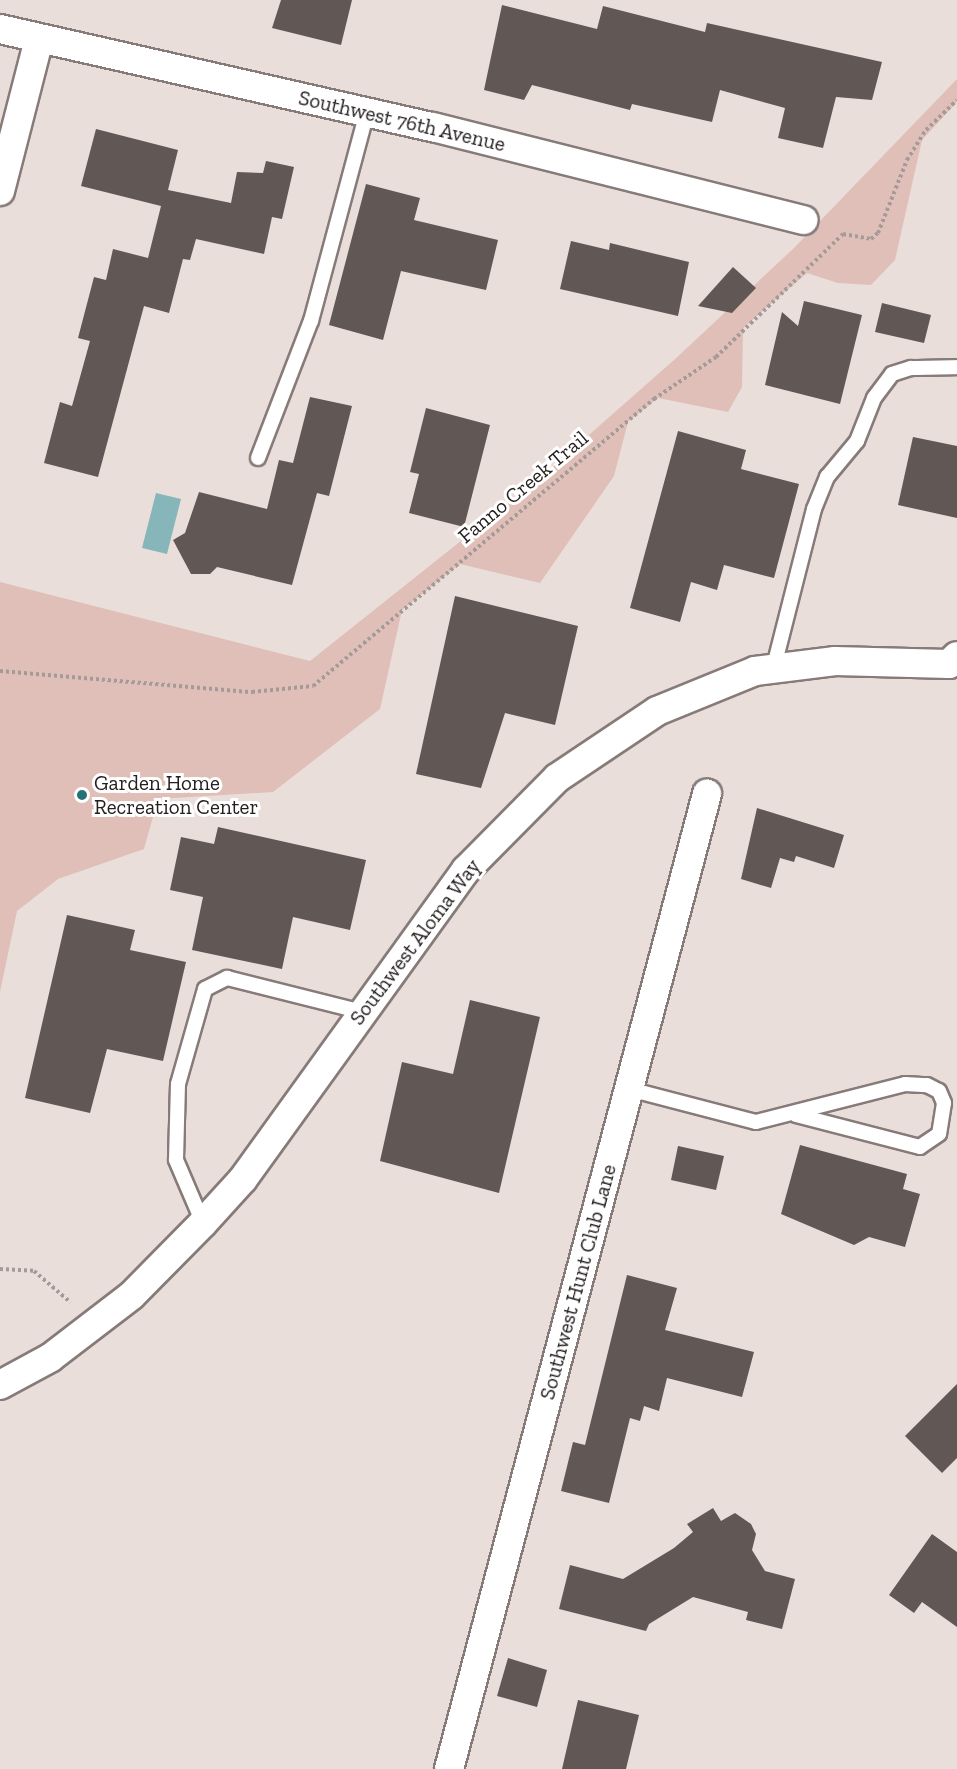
<!DOCTYPE html>
<html>
<head>
<meta charset="utf-8">
<style>
	body { margin:0 }
	#map { position:relative; width:957px; height:1769px; overflow:hidden; background:#eadedb; font-family:"Zilla Slab",serif }
	div>[style] { position:absolute }
	.green>* { inset:0; background:#e0bfb8 }
	.water>* { inset:0; background:#86b6ba }
	.building>* { inset:0; background:#615754 }
	.path>* { height:4px; margin-top:-2px; transform-origin:0; background:repeating-linear-gradient(90deg,#a49b99 0 3px,transparent 0 6px) }
	.roads { filter:drop-shadow(2px 0 #867b79) drop-shadow(-2px 0 #867b79) drop-shadow(0 2px #867b79) drop-shadow(0 -2px #867b79) }
	.service>* { height:14px; margin:-7px; padding:0 7px; transform-origin:7px; border-radius:7px; background:#fff }
	.minor>* { height:28px; margin:-14px; padding:0 14px; transform-origin:14px; border-radius:14px; background:#fff }
	.dots>* { width:16px; height:16px; translate:-50% -50%; box-sizing:border-box; border:3px solid #fff; border-radius:50% }
	span { translate:-50% -50%; white-space:nowrap; text-align:center; line-height:1.15; -webkit-text-stroke:6px #fff; paint-order:stroke }
	.street-label { font-size:21px; color:#24201f }
	.poi-label { font-size:21px; color:#24201f }
	.left { translate:0 -50%; text-align:left }
</style>
</head>
<body>
<div id="map">
	<div class="green">
		<i style="clip-path:polygon(957px 79px,957px 102px,922px 140px,895px 260px,871px 285px,838px 283px,807px 273px,743px 328px,742px 387px,728px 412px,658px 398px,628px 422px,614px 476px,540px 583px,460px 564px,402px 610px,380px 709px,273px 792px,158px 799px,144px 849px,58px 879px,17px 911px,0 992px,0 582px,310px 661px,540px 478px,674px 360px,794px 248px)"></i>
	</div>
	<div class="water">
		<i style="clip-path:polygon(156px 493px,181px 499px,167px 554px,142px 548px)"></i>
	</div>
	<div class="building">
		<i style="clip-path:polygon(281px 0,352px 0,341px 45px,272px 28px)"></i>
		<i style="clip-path:polygon(502px 5px,597px 29px,603px 6px,705px 32px,707px 23px,882px 62px,872px 100px,836px 97px,823px 148px,778px 138px,785px 108px,720px 90px,712px 122px,632px 104px,630px 110px,532px 85px,524px 100px,484px 90px)"></i>
		<i style="clip-path:polygon(96px 129px,178px 150px,168px 190px,231px 203px,237px 172px,263px 173px,266px 161px,294px 167px,282px 219px,272px 217px,264px 254px,196px 239px,190px 260px,183px 259px,169px 313px,144px 306px,98px 477px,44px 463px,60px 402px,72px 406px,90px 341px,78px 338px,94px 277px,106px 280px,113px 249px,148px 258px,161px 206px,81px 186px)"></i>
		<i style="clip-path:polygon(366px 184px,420px 198px,414px 220px,498px 240px,486px 290px,401px 271px,383px 340px,329px 325px)"></i>
		<i style="clip-path:polygon(571px 241px,609px 250px,610px 243px,689px 262px,678px 316px,560px 289px)"></i>
		<i style="clip-path:polygon(733px 267px,756px 288px,732px 313px,698px 306px)"></i>
		<i style="clip-path:polygon(804px 301px,862px 315px,840px 404px,765px 385px,782px 312px,798px 326px)"></i>
		<i style="clip-path:polygon(882px 303px,931px 315px,924px 343px,875px 332px)"></i>
		<i style="clip-path:polygon(310px 397px,352px 406px,329px 496px,317px 493px,292px 585px,217px 567px,210px 574px,191px 574px,173px 540px,185px 533px,199px 492px,267px 509px,279px 460px,293px 463px)"></i>
		<i style="clip-path:polygon(426px 408px,490px 425px,464px 527px,409px 513px,419px 474px,410px 472px)"></i>
		<i style="clip-path:polygon(678px 431px,746px 450px,741px 469px,799px 484px,774px 578px,724px 565px,717px 590px,691px 582px,680px 622px,630px 608px)"></i>
		<i style="clip-path:polygon(913px 437px,957px 446px,957px 518px,898px 505px)"></i>
		<i style="clip-path:polygon(455px 596px,578px 626px,555px 725px,505px 713px,481px 788px,416px 774px)"></i>
		<i style="clip-path:polygon(757px 808px,844px 835px,834px 868px,796px 856px,794px 862px,780px 858px,771px 888px,741px 879px)"></i>
		<i style="clip-path:polygon(218px 827px,366px 860px,350px 930px,293px 917px,282px 969px,192px 950px,203px 897px,170px 890px,181px 837px,214px 844px)"></i>
		<i style="clip-path:polygon(67px 915px,135px 930px,130px 950px,186px 962px,163px 1061px,107px 1049px,90px 1113px,25px 1098px)"></i>
		<i style="clip-path:polygon(470px 1000px,540px 1017px,499px 1193px,380px 1161px,402px 1062px,453px 1074px)"></i>
		<i style="clip-path:polygon(800px 1145px,907px 1174px,903px 1189px,920px 1194px,905px 1247px,869px 1237px,854px 1245px,781px 1214px)"></i>
		<i style="clip-path:polygon(678px 1146px,724px 1156px,716px 1190px,671px 1180px)"></i>
		<i style="clip-path:polygon(627px 1275px,677px 1288px,665px 1330px,754px 1352px,742px 1397px,667px 1378px,659px 1411px,644px 1406px,640px 1421px,630px 1418px,609px 1503px,561px 1491px,573px 1442px,585px 1445px)"></i>
		<i style="clip-path:polygon(957px 1384px,957px 1458px,942px 1473px,905px 1436px)"></i>
		<i style="clip-path:polygon(713px 1508px,721px 1521px,735px 1513px,751px 1524px,756px 1534px,752px 1550px,765px 1571px,795px 1579px,782px 1629px,746px 1620px,748px 1612px,693px 1597px,649px 1624px,646px 1631px,559px 1609px,570px 1565px,623px 1579px,674px 1548px,693px 1532px,687px 1524px)"></i>
		<i style="clip-path:polygon(932px 1534px,957px 1552px,957px 1627px,922px 1602px,914px 1613px,889px 1595px)"></i>
		<i style="clip-path:polygon(508px 1658px,547px 1670px,537px 1707px,497px 1696px)"></i>
		<i style="clip-path:polygon(578px 1700px,639px 1715px,626px 1769px,562px 1769px)"></i>
	</div>
	<div class="path">
		<i style="left:0;top:671px;width:253px;rotate:4.8deg"></i>
		<i style="left:252px;top:692px;width:61px;rotate:-5.6deg"></i>
		<i style="left:313px;top:686px;width:446px;rotate:-40.1deg"></i>
		<i style="left:654px;top:399px;width:75px;rotate:-34.1deg"></i>
		<i style="left:716px;top:357px;width:177px;rotate:-44.1deg"></i>
		<i style="left:843px;top:234px;width:28px;rotate:10deg"></i>
		<i style="left:871px;top:239px;width:9px;rotate:-41deg"></i>
		<i style="left:878px;top:233px;width:79px;rotate:-68.3deg"></i>
		<i style="left:907px;top:160px;width:36px;rotate:-58deg"></i>
		<i style="left:926px;top:130px;width:43px;rotate:-44.1deg"></i>
		<i style="left:0;top:1269px;width:34px;rotate:3deg"></i>
		<i style="left:34px;top:1271px;width:48px;rotate:40.7deg"></i>
	</div>
	<div class="roads">
		<div class="service">
			<i style="left:258px;top:458px;width:147px;rotate:-68.9deg"></i>
			<i style="left:311px;top:321px;width:216px;rotate:-75deg"></i>
			<i style="left:774px;top:666px;width:162px;rotate:-75.7deg"></i>
			<i style="left:814px;top:509px;width:35px;rotate:-68deg"></i>
			<i style="left:827px;top:477px;width:47px;rotate:-50.2deg"></i>
			<i style="left:857px;top:441px;width:46px;rotate:-68.4deg"></i>
			<i style="left:874px;top:398px;width:30px;rotate:-53deg"></i>
			<i style="left:892px;top:374px;width:20px;rotate:-18deg"></i>
			<i style="left:911px;top:368px;width:46px;rotate:-1.2deg"></i>
			<i style="left:629px;top:1089px;width:131px;rotate:14.6deg"></i>
			<i style="left:756px;top:1122px;width:154px;rotate:-14.3deg"></i>
			<i style="left:905px;top:1084px;width:22px;rotate:3deg"></i>
			<i style="left:927px;top:1085px;width:13px;rotate:27deg"></i>
			<i style="left:939px;top:1091px;width:13px;rotate:67deg"></i>
			<i style="left:944px;top:1103px;width:31px;rotate:99deg"></i>
			<i style="left:939px;top:1134px;width:23px;rotate:146deg"></i>
			<i style="left:920px;top:1147px;width:128px;rotate:-165.5deg"></i>
			<i style="left:203px;top:1223px;width:69px;rotate:-113.2deg"></i>
			<i style="left:176px;top:1160px;width:76px;rotate:-88.5deg"></i>
			<i style="left:178px;top:1084px;width:99px;rotate:-74.1deg"></i>
			<i style="left:205px;top:989px;width:25px;rotate:-27deg"></i>
			<i style="left:227px;top:978px;width:139px;rotate:14.1deg"></i>
		</div>
		<div class="minor">
			<i style="left:0;top:29px;width:444px;rotate:12.8deg"></i>
			<i style="left:433px;top:127px;width:382px;rotate:14.1deg"></i>
			<i style="left:0;top:191px;width:157px;rotate:-75.6deg"></i>
			<i style="left:0;top:1385px;width:57px;rotate:-28.4deg"></i>
			<i style="left:50px;top:1358px;width:103px;rotate:-37.5deg"></i>
			<i style="left:132px;top:1295px;width:101px;rotate:-45.4deg"></i>
			<i style="left:203px;top:1223px;width:59px;rotate:-47.7deg"></i>
			<i style="left:243px;top:1179px;width:381px;rotate:-54.2deg"></i>
			<i style="left:466px;top:870px;width:129px;rotate:-45.3deg"></i>
			<i style="left:557px;top:778px;width:120px;rotate:-33.8deg"></i>
			<i style="left:657px;top:711px;width:106px;rotate:-22.2deg"></i>
			<i style="left:755px;top:671px;width:81px;rotate:-7.1deg"></i>
			<i style="left:835px;top:661px;width:114px;rotate:1.5deg"></i>
			<i style="left:949px;top:664px;width:11px;rotate:-45deg"></i>
			<i style="left:449px;top:1769px;width:1009px;rotate:-75.18deg"></i>
		</div>
	</div>
	<div class="dots">
		<i style="left:82px;top:795px;background:#277177"></i>
	</div>
	<div class="street-label">
		<span style="left:402px;top:121px;rotate:13deg">Southwest 76th Avenue</span>
		<span style="left:523px;top:487px;rotate:-40deg">Fanno Creek Trail</span>
		<span style="left:415px;top:942px;rotate:-53deg">Southwest Aloma Way</span>
		<span style="left:578px;top:1282px;rotate:-75deg">Southwest Hunt Club Lane</span>
	</div>
	<div class="poi-label">
		<span class="left" style="left:94px;top:795px">Garden Home<br>Recreation Center</span>
	</div>
</div>
</body>
</html>
